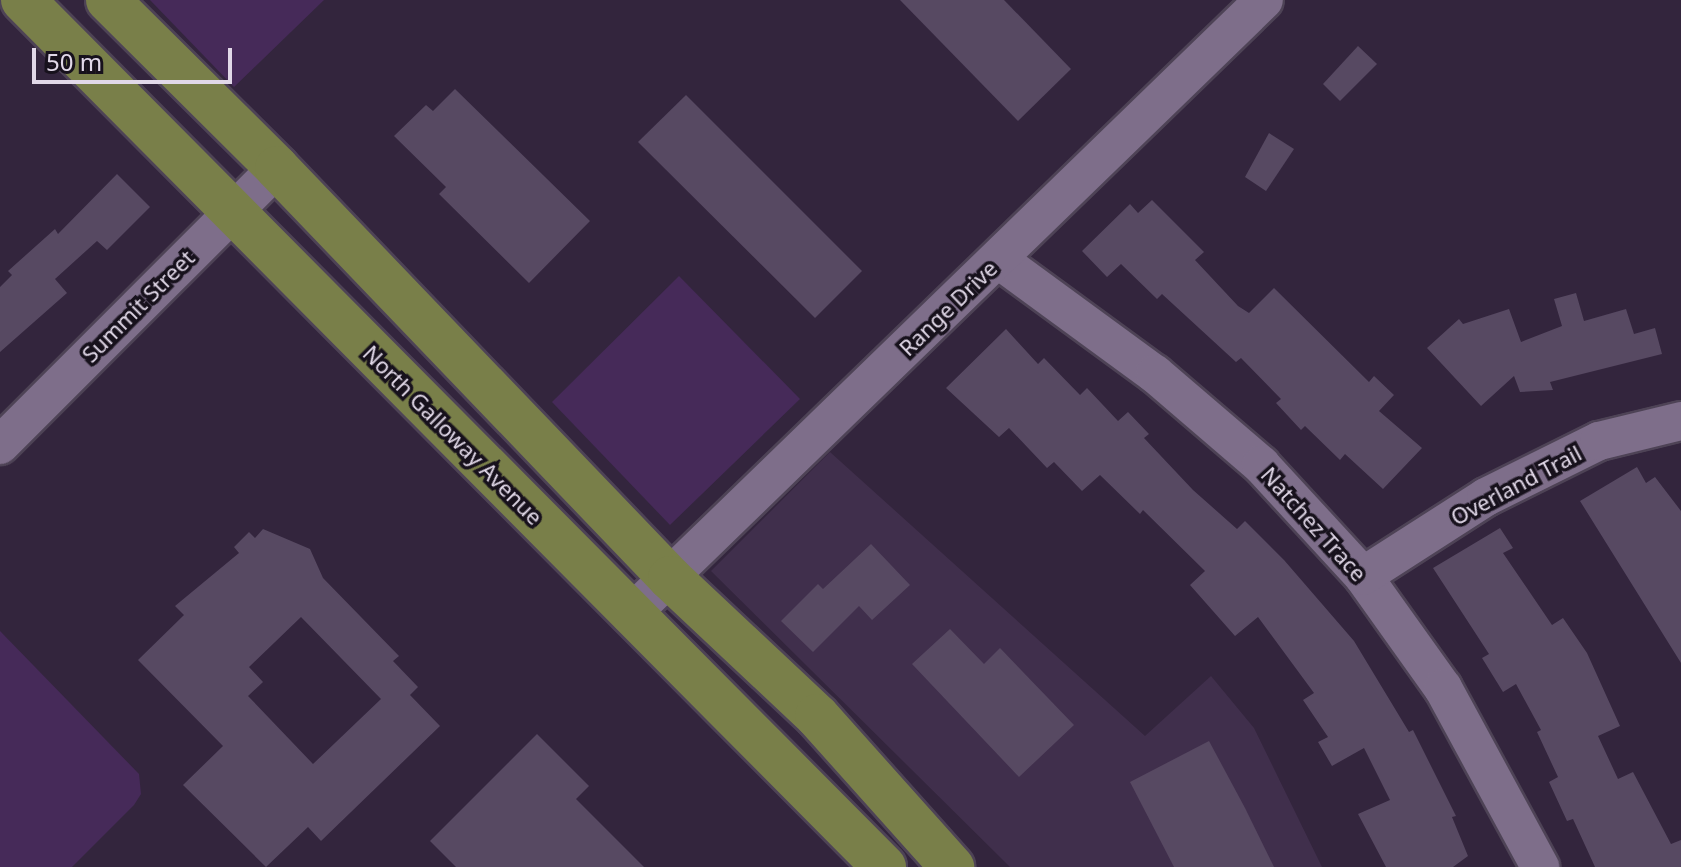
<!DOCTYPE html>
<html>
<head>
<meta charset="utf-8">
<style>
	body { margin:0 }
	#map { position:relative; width:1681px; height:867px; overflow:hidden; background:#33253d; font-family:"Noto Sans",sans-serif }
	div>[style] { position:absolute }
	.built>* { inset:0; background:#402f4c }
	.green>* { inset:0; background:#462a59 }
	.building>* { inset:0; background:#574962 }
	.roads { filter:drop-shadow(2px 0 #4e4356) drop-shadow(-2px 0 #4e4356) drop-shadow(0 2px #4e4356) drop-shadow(0 -2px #4e4356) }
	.minor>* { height:38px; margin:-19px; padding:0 19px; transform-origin:19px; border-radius:19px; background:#7e6e8a }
	.major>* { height:44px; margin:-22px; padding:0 22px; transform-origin:22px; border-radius:22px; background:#797f49 }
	span { translate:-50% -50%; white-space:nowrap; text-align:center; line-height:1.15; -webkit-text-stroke:7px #17111c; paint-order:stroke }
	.street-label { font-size:22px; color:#e1d8e8 }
	.scale { position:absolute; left:32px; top:48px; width:200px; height:36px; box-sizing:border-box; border:4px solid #e1d8e8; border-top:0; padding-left:10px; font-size:24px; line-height:28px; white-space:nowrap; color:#e1d8e8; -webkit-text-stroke:6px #17111c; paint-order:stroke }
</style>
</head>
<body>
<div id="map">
	<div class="built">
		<i style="clip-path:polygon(830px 452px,1145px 736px,1211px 676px,1254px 728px,1322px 867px,1010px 867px,711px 571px)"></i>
	</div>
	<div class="green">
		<i style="clip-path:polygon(150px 0,324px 0,234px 87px)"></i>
		<i style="clip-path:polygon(679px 276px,800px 399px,670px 525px,552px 402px)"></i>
		<i style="clip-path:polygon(0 631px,139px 774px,141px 794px,134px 805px,72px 867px,0 867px)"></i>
	</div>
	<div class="building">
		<i style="clip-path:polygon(900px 0,1004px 0,1071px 69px,1018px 121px)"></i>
		<i style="clip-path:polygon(1358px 46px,1377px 64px,1340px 101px,1323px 84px)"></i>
		<i style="clip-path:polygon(455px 89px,590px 221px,529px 283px,439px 194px,446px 187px,394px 136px,426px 105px,433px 111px)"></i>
		<i style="clip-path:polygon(686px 95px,862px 271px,815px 318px,638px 142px)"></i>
		<i style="clip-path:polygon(1269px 133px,1294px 149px,1266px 191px,1245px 177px)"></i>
		<i style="clip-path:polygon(117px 174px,150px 207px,107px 250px,97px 241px,55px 279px,67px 293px,0 352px,0 287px,12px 275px,8px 271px,55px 229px,58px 234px)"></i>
		<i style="clip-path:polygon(1152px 200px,1204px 252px,1195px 260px,1238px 306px,1249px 313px,1274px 288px,1369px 382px,1374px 376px,1394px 395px,1379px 411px,1422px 448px,1383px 489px,1345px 454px,1340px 460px,1305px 426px,1301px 430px,1276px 403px,1281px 399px,1241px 358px,1236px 362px,1162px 294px,1157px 299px,1121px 264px,1107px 277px,1082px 251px,1130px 204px,1138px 213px)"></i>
		<i style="clip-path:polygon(1576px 293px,1584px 321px,1626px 309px,1634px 334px,1655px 328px,1662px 354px,1550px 382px,1553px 390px,1520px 392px,1514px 376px,1481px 406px,1427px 348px,1459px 319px,1463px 324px,1509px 309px,1521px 342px,1562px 326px,1554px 299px)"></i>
		<i style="clip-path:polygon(1006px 329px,1038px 364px,1044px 358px,1080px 395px,1087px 388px,1118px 421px,1128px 412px,1149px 434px,1144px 438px,1193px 490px,1237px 529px,1245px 521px,1284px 560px,1354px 641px,1409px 732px,1413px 730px,1456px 816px,1452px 817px,1468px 856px,1453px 867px,1386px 867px,1358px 814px,1390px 800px,1364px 748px,1332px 766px,1318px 742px,1328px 737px,1303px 700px,1314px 693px,1258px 617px,1235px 636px,1190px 585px,1205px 571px,1143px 510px,1140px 514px,1100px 475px,1082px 491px,1054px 462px,1047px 468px,1009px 428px,999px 437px,946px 388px)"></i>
		<i style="clip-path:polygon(1637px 467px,1646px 483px,1655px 477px,1681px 511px,1681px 663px,1580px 501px)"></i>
		<i style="clip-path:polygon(1500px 528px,1513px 548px,1503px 553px,1552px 625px,1563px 618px,1587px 653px,1620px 726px,1598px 736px,1618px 779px,1633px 772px,1671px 844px,1681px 840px,1681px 867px,1595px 867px,1573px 819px,1567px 821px,1549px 782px,1558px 777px,1537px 732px,1541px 730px,1516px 684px,1503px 692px,1482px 658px,1489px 654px,1433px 568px)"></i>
		<i style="clip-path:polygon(evenodd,263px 529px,310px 549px,323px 578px,399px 656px,393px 661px,418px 687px,410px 695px,440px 726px,321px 841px,308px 827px,266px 867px,183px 785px,223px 746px,138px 660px,184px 615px,175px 606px,239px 553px,234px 547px,249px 532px,255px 538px,263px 529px,301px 617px,381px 699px,313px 764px,248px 696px,263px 682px,249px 667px,301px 617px)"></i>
		<i style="clip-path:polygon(871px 544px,910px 585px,872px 620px,859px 606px,813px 652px,781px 621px,818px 584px,823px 589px)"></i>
		<i style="clip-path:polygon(950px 629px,984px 664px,1000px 648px,1074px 725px,1019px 777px,912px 664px)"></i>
		<i style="clip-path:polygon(537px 734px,589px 786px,576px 799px,644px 867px,456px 867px,430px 841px)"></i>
		<i style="clip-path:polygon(1209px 741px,1245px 808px,1274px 867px,1174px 867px,1130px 782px)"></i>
	</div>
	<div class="roads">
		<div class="minor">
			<i style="left:999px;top:260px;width:193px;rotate:36.2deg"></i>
			<i style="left:1155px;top:374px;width:140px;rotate:40.6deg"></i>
			<i style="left:1261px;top:465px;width:151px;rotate:47.4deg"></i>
			<i style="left:1363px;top:576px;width:138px;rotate:54.5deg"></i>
			<i style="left:1443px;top:688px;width:204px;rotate:61.5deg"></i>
			<i style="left:0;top:445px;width:392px;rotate:-45deg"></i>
			<i style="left:1363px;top:576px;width:146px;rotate:-32.7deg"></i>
			<i style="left:1486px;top:497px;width:126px;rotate:-26.4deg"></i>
			<i style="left:1599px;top:441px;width:84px;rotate:-13.7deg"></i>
			<i style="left:630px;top:615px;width:883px;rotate:-44.13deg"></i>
		</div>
		<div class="major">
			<i style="left:23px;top:0;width:1222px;rotate:45.2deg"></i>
			<i style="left:108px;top:0;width:238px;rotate:44.8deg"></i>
			<i style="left:277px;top:168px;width:568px;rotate:46.21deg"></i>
			<i style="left:670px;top:578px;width:202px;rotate:43.2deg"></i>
			<i style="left:817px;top:716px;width:203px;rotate:48.2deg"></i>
		</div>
	</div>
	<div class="street-label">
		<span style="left:138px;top:306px;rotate:-45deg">Summit Street</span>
		<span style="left:948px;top:308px;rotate:-44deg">Range Drive</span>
		<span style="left:453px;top:435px;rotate:45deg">North Galloway Avenue</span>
		<span style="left:1516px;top:485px;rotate:-28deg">Overland Trail</span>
		<span style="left:1314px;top:524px;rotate:48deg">Natchez Trace</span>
	</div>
	<div class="scale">50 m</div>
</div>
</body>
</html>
